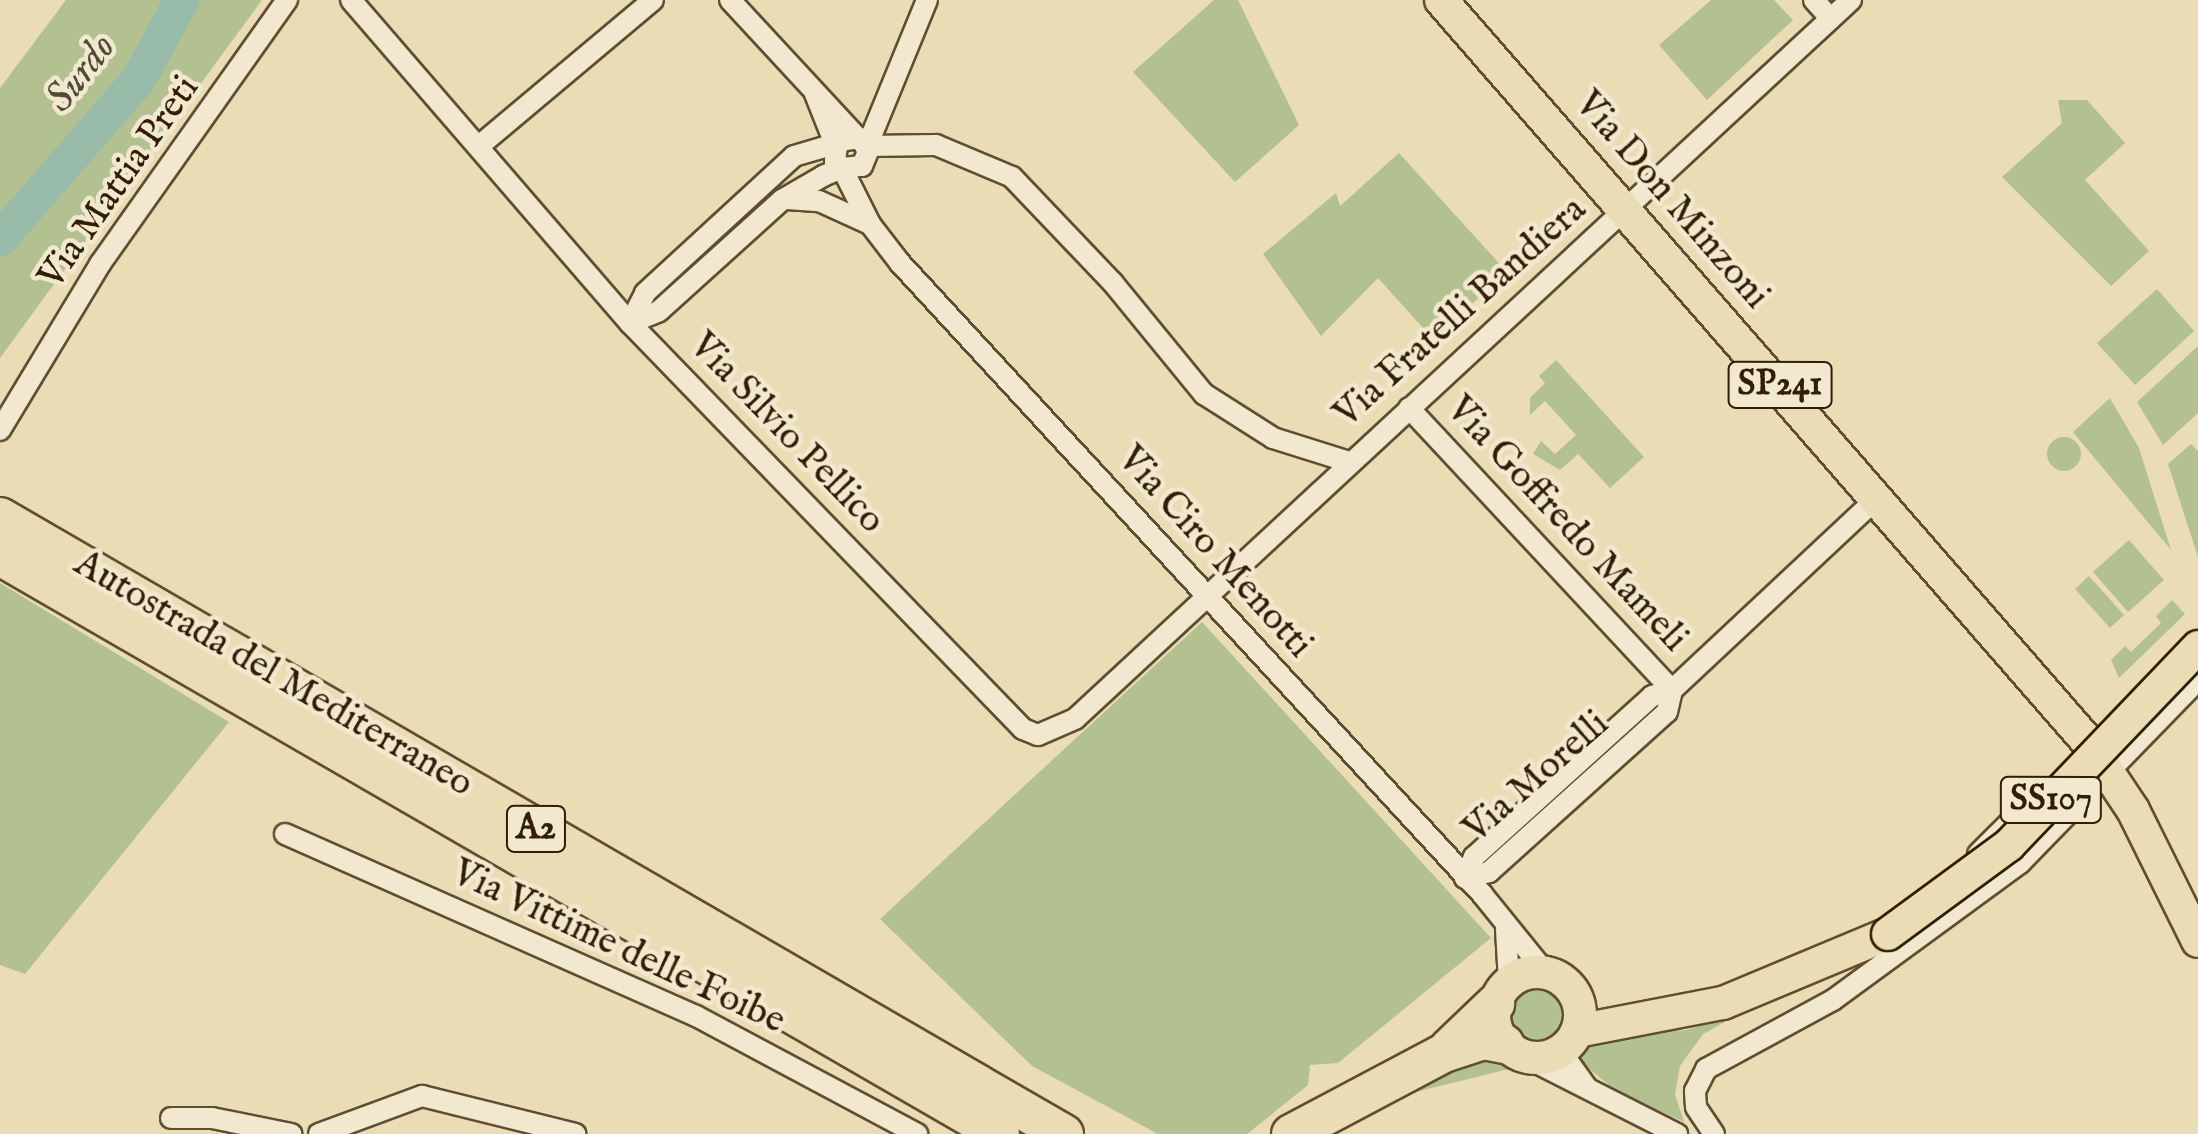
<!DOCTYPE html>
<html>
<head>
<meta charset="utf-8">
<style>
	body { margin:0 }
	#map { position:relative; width:2198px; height:1134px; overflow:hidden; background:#eadcb5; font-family:"IM FELL English",serif }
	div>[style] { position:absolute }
	.green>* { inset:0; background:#b3c190 }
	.round { border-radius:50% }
	.river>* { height:35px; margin:-17.5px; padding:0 17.5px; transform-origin:17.5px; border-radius:17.5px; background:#98bca9 }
	.roads { filter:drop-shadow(2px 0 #5f4e30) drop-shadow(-2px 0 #5f4e30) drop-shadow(0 2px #5f4e30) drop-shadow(0 -2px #5f4e30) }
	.street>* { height:20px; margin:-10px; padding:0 10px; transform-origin:10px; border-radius:10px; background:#f1e8cf }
	.primary>* { height:32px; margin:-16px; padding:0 16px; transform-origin:16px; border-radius:16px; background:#eadcb5 }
	.primary>.ring { margin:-16px; padding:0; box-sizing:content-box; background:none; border:32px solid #eadcb5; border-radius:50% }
	.highway>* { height:38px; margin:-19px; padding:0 19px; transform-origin:19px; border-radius:19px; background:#eadcb5 }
	.bridges { filter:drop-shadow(2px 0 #311e04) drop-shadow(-2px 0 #311e04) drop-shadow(0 2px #311e04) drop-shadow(0 -2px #311e04) }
	.primary-bridge>* { height:32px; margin:-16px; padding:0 16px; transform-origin:16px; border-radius:16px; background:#eadcb5 }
	span { translate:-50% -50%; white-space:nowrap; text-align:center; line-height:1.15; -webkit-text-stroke:9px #f1e8cf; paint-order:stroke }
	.shield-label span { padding:2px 8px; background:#f1e8cf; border:2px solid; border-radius:8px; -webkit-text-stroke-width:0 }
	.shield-label { font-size:35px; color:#311e04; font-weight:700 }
	.street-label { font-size:38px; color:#311e04 }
	.water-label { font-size:40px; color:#504d36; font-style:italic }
</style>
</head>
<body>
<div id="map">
	<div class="green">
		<i style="clip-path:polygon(66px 0,262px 0,0 358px,0 88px)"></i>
		<i style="clip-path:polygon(1214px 0,1238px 0,1299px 125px,1235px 182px,1133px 72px)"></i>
		<i style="clip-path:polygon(1711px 0,1774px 0,1793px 20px,1707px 100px,1659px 45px)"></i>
		<i style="clip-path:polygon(2058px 100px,2087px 100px,2125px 143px,2085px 180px,2149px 251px,2111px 286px,2002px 177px,2062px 123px)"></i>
		<i style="clip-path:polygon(1399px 153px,1507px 272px,1433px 339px,1378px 278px,1321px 336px,1263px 254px,1336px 193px,1340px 206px)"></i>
		<i style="clip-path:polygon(2157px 289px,2194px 331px,2135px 385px,2097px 343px)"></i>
		<i style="clip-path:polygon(2198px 346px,2198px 413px,2163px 445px,2137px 402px)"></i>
		<i style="clip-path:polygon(1556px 360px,1644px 457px,1610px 488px,1578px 454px,1560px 470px,1533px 454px,1541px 441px,1555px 454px,1576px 435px,1545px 401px,1530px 415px,1530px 398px,1545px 383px,1539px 376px)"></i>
		<i style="clip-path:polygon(2110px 398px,2139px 448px,2171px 550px,2073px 432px)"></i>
		<i class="round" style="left:2047px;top:437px;width:34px;height:34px"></i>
		<i style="clip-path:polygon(2191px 444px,2198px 451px,2198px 557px,2168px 464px)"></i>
		<i style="clip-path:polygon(2129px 540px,2164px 580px,2128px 612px,2093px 572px)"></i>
		<i style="clip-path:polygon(2089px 576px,2124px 615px,2110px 628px,2075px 589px)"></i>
		<i style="clip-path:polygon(0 583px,229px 722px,25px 974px,0 965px)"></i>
		<i style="clip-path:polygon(2172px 600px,2185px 614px,2119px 678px,2111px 660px,2125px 646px,2131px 652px,2161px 623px,2156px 616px)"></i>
		<i style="clip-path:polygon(1202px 622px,1491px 938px,1338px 1063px,1310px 1065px,1308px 1085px,1247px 1134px,1158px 1134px,1032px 1066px,880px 919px)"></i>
		<i class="round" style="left:1512px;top:990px;width:50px;height:50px"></i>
		<i style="clip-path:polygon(1738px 1015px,1703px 1034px,1680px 1066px,1675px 1094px,1684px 1122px,1616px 1091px,1580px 1061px,1593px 1037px,1686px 1030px)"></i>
		<i style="clip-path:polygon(1486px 1047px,1513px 1068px,1383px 1100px)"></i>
	</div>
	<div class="river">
		<i style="left:0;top:238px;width:212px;rotate:-49deg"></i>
		<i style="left:139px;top:78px;width:89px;rotate:-61.7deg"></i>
	</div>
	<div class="roads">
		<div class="street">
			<i style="left:351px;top:0;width:427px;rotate:49.2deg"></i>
			<i style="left:630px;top:323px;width:565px;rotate:45.93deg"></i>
			<i style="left:1023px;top:729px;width:16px;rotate:22deg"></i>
			<i style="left:1038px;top:735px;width:40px;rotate:-23.4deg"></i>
			<i style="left:1075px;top:719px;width:1058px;rotate:-42.82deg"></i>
			<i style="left:730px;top:0;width:185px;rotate:47.2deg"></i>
			<i style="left:927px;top:0;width:158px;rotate:112.3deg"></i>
			<i style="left:867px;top:146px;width:69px;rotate:-0.8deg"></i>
			<i style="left:936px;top:145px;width:82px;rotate:22.8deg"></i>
			<i style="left:1012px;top:177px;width:146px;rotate:46.4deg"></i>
			<i style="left:1113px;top:283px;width:144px;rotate:50.7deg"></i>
			<i style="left:1204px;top:394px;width:82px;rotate:32.5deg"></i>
			<i style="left:1273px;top:438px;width:80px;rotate:17.5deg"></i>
			<i style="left:1814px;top:0;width:25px;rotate:48deg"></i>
			<i style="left:479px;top:146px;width:227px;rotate:-40deg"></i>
			<i style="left:787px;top:199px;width:32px;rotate:4deg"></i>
			<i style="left:819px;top:201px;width:56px;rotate:24.3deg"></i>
			<i style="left:630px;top:323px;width:31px;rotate:-22deg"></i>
			<i style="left:659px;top:311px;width:166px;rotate:-42.1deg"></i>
			<i style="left:782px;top:200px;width:48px;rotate:-30.3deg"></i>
			<i style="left:823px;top:176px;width:21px;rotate:-23deg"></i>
			<i style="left:842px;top:168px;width:20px;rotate:-6deg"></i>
			<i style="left:862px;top:166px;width:16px;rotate:-68deg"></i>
			<i style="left:868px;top:151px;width:15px;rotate:-122deg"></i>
			<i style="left:860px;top:138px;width:22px;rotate:172deg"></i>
			<i style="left:838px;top:141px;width:20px;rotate:99deg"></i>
			<i style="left:835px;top:161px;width:10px;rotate:45deg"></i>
			<i style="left:842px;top:168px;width:63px;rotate:63.4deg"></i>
			<i style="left:870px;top:224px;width:49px;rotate:52.4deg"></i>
			<i style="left:900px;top:263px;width:858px;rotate:47.31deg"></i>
			<i style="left:1482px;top:894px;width:102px;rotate:51deg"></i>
			<i style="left:630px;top:323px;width:34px;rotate:-63deg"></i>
			<i style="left:645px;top:293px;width:202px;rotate:-42.6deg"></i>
			<i style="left:794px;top:156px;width:43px;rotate:-16.3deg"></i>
			<i style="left:835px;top:144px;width:54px;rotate:-111.8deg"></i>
			<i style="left:1409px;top:408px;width:386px;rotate:47deg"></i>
			<i style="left:0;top:430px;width:194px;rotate:-58.9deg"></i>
			<i style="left:100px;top:264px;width:324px;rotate:-54.7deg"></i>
			<i style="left:285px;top:834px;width:449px;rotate:23.9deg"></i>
			<i style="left:696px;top:1016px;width:251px;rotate:28.1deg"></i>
			<i style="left:1978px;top:854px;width:65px;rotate:-45deg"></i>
			<i style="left:1465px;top:878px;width:23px;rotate:-67deg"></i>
			<i style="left:1474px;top:857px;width:240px;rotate:-42.1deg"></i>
			<i style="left:1652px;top:696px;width:21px;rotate:-17deg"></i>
			<i style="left:1672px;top:690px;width:282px;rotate:-43.1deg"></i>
			<i style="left:1465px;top:878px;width:25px;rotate:-14deg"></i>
			<i style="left:1489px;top:872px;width:239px;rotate:-42deg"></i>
			<i style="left:1667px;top:712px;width:23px;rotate:-77deg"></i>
			<i style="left:1506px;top:930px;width:52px;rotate:86.7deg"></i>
			<i style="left:1567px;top:1046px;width:14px;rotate:90deg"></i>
			<i style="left:1567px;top:1060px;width:34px;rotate:54deg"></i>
			<i style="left:1523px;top:1056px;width:173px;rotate:26.9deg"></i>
			<i style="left:171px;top:1118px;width:41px"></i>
			<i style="left:212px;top:1118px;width:81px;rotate:11.4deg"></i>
			<i style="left:319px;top:1134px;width:110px;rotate:-20.3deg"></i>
			<i style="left:422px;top:1096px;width:158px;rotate:13.9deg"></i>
			<i style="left:1714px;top:1134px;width:32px;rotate:-124deg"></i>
			<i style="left:1696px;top:1107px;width:16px;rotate:-94deg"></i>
			<i style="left:1695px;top:1091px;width:25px;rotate:-63deg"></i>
			<i style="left:1706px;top:1069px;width:145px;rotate:-28.5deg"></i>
			<i style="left:1833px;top:1000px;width:232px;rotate:-36.2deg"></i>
			<i style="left:2020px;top:863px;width:255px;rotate:-45.8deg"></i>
		</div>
		<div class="primary">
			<i style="left:1441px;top:0;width:983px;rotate:48.92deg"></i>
			<i style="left:2087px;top:741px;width:83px;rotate:56.3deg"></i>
			<i style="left:2133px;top:810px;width:146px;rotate:63.6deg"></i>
			<i class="ring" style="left:1494px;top:972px;width:54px;height:54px"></i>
			<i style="left:1577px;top:1031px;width:149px;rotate:-10.9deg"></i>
			<i style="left:1723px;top:1003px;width:179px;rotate:-22.7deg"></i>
		</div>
		<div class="highway">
			<i style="left:0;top:517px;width:1230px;rotate:30.11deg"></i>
			<i style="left:0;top:556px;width:1155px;rotate:30.03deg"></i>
			<i style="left:1449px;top:1048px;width:64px;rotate:-43.7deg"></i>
			<i style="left:1291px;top:1134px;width:173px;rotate:-27.9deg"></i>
			<i style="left:1444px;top:1053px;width:42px;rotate:-18deg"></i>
			<i style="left:1484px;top:1040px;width:21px;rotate:11deg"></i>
		</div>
	</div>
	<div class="bridges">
		<div class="primary-bridge">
			<i style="left:1888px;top:934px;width:150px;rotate:-36.3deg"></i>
			<i style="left:2009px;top:845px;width:274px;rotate:-46.3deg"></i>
		</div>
	</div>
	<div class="shield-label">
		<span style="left:1780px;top:385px">SP241</span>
		<span style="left:2051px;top:800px">SS107</span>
		<span style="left:536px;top:829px">A2</span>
	</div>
	<div class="street-label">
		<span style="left:120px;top:183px;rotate:-55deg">Via Mattia Preti</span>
		<span style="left:1671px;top:201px;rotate:49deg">Via Don Minzoni</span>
		<span style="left:1461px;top:313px;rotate:-42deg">Via Fratelli Bandiera</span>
		<span style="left:786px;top:434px;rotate:46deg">Via Silvio Pellico</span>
		<span style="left:1566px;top:525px;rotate:47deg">Via Goffredo Mameli</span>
		<span style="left:1214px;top:553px;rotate:48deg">Via Ciro Menotti</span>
		<span style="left:273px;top:675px;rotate:30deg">Autostrada del Mediterraneo</span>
		<span style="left:1537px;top:778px;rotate:-41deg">Via Morelli</span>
		<span style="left:618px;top:948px;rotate:25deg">Via Vittime delle Foibe</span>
	</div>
	<div class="water-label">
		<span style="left:82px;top:74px;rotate:-52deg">Surdo</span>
	</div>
</div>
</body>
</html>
